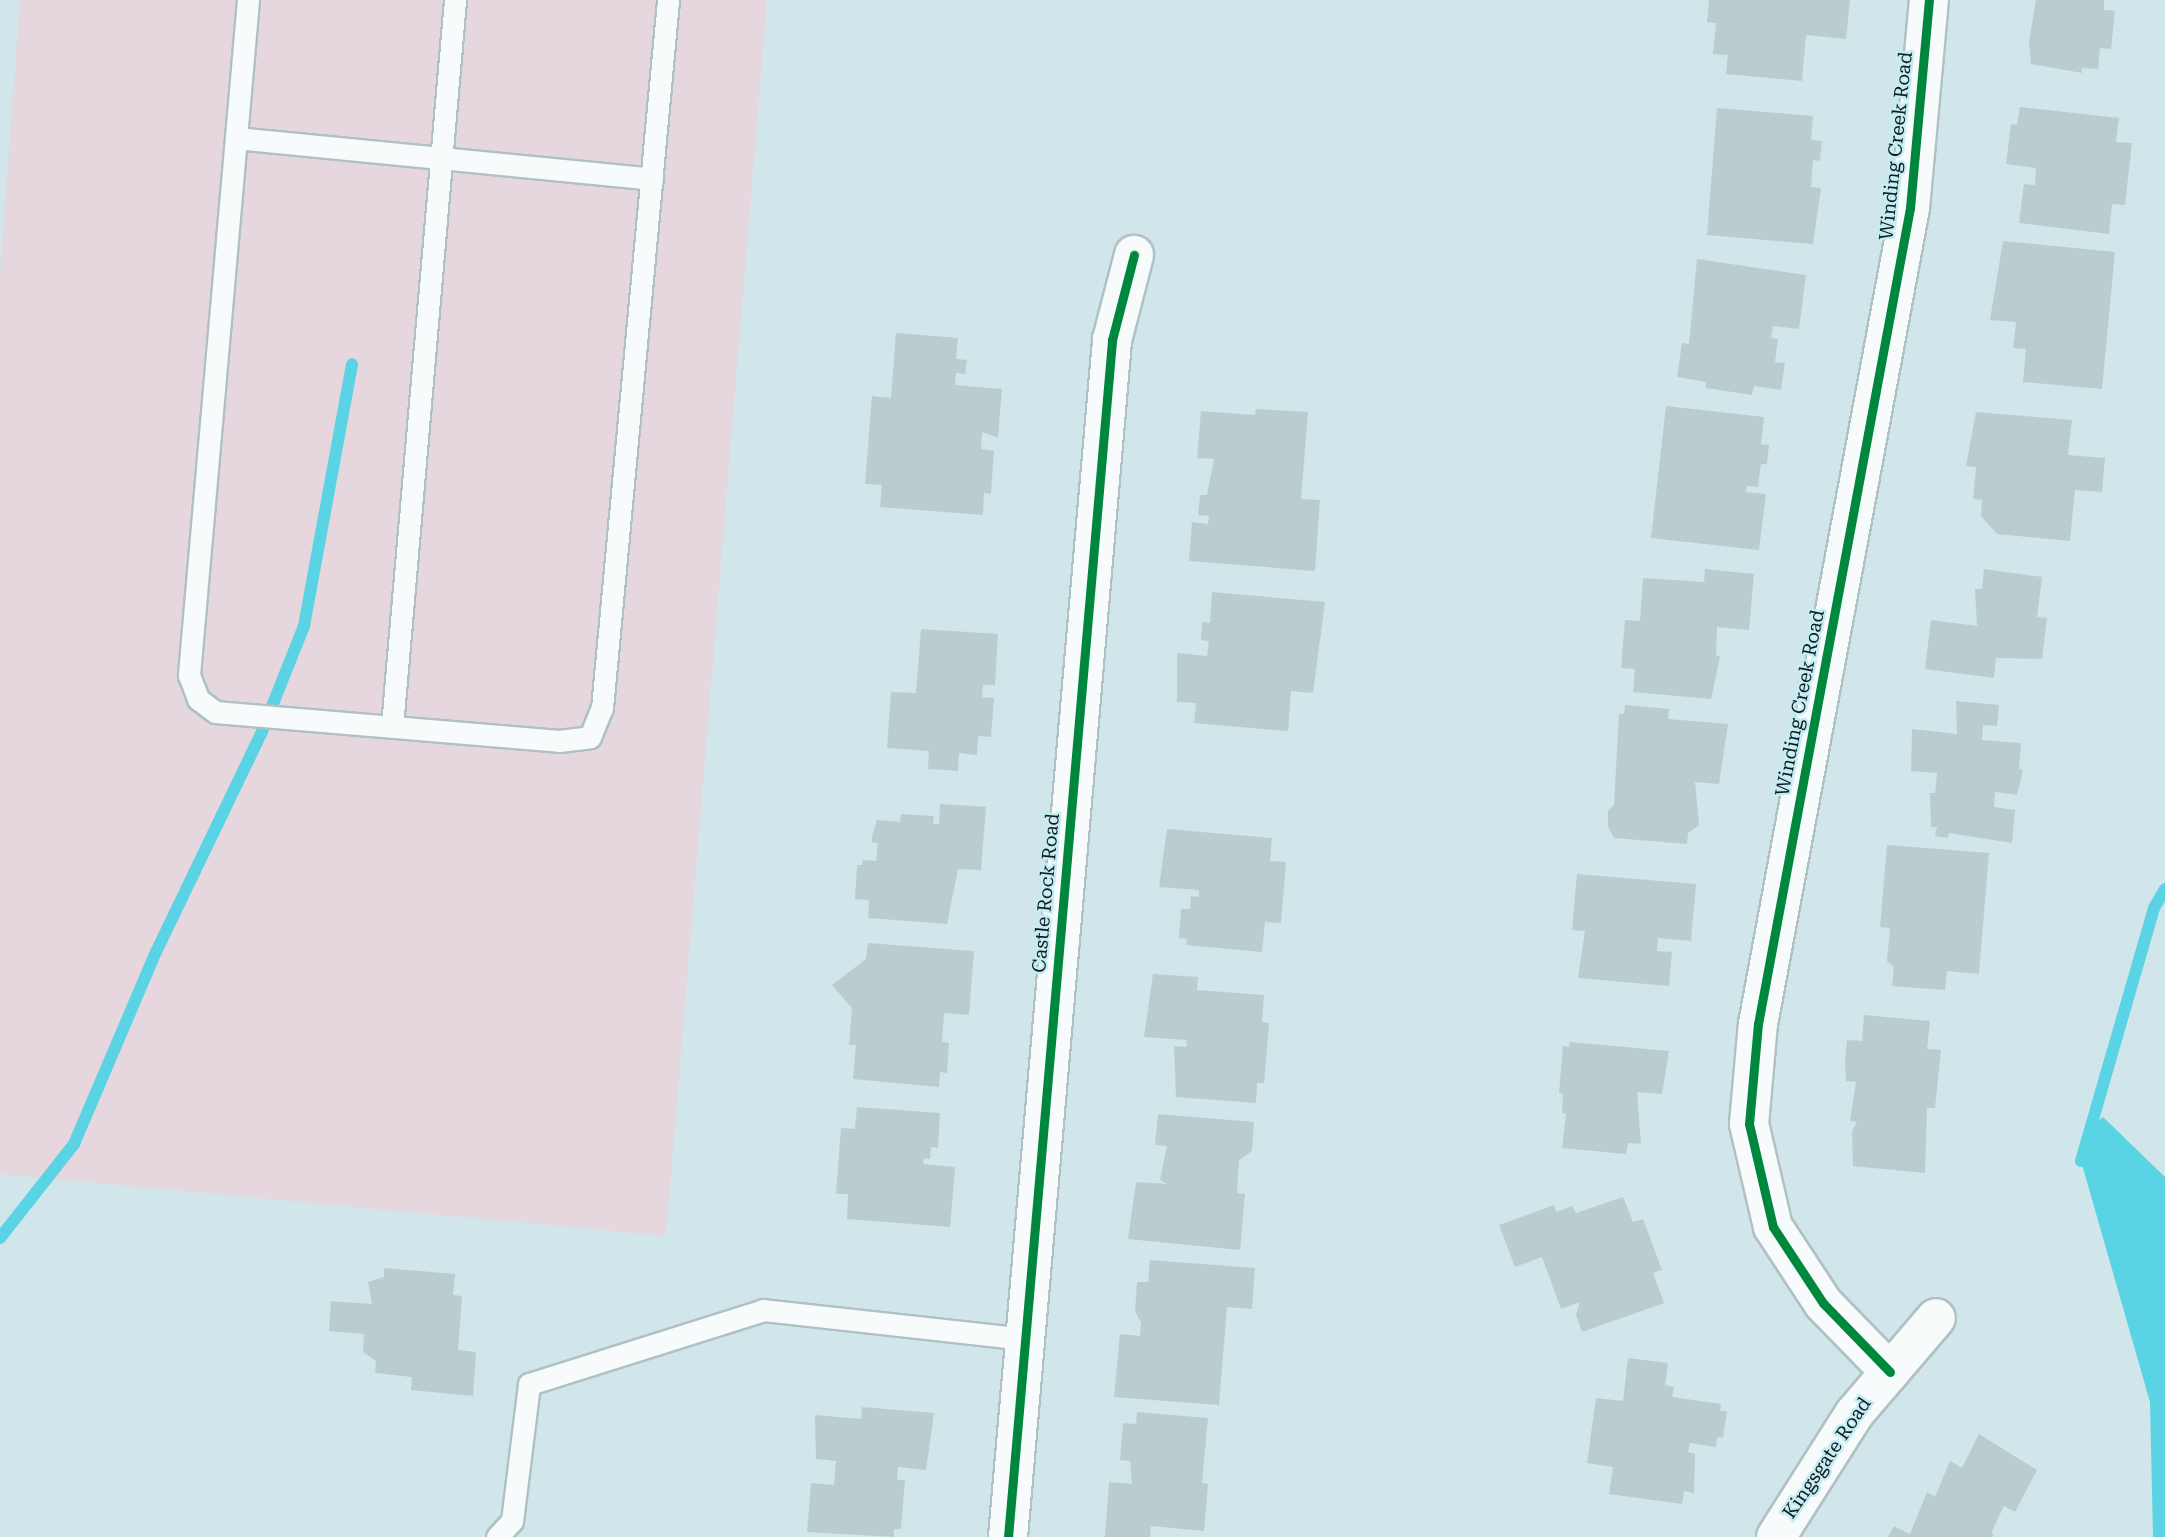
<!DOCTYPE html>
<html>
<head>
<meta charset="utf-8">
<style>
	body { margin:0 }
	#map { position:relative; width:2165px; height:1537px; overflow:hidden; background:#d0e6ea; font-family:"Roboto Serif",serif }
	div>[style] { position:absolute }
	.green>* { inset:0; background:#e5d7dd }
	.water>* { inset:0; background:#5ad3e4 }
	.stream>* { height:12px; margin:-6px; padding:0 6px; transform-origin:6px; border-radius:6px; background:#5ad3e4 }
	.building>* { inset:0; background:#bbccce }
	.roads { filter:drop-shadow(2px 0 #b0c1c4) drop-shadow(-2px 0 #b0c1c4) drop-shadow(0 2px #b0c1c4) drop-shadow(0 -2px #b0c1c4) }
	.lane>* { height:21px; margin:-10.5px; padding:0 10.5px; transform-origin:10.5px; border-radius:10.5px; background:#f8fbfc }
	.street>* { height:38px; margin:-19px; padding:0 19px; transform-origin:19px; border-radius:19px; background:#f8fbfc }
	.cycleway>* { height:9px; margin:-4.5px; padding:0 4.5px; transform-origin:4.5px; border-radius:4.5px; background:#00873e }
	span { translate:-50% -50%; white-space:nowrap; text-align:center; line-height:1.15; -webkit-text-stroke:5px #c6edf4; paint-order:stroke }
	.street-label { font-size:19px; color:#0d1b1e }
</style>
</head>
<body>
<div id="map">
	<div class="green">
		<i style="clip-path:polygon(20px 0,767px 0,666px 1236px,0 1174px,0 272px)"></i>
	</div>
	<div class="water">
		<i style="clip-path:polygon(2103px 1117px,2165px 1177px,2165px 1537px,2153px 1537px,2150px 1402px,2081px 1161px,2092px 1126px)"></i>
	</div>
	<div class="stream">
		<i style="left:2081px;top:1161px;width:263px;rotate:-73.9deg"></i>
		<i style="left:2154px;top:908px;width:22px;rotate:-60deg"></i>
		<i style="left:0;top:1238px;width:120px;rotate:-51.8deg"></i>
		<i style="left:74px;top:1144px;width:209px;rotate:-66.9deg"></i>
		<i style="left:156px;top:952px;width:242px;rotate:-64.3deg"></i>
		<i style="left:261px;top:734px;width:116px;rotate:-68.3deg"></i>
		<i style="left:304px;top:626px;width:266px;rotate:-79.6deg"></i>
	</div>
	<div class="building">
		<i style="clip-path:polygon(1709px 0,1850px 0,1846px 39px,1806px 35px,1802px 81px,1726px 74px,1728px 55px,1713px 54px,1716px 23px,1707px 22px)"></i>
		<i style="clip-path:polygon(2036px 0,2104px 0,2104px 10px,2115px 11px,2111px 49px,2100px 48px,2098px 69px,2082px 68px,2082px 73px,2031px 64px,2029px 42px)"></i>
		<i style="clip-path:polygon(2020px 107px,2119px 118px,2116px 142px,2132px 143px,2125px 205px,2112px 204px,2109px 234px,2019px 223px,2024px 184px,2035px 185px,2036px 168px,2006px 164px,2011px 124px,2017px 125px)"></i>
		<i style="clip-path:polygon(1717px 108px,1813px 116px,1811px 140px,1822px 141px,1820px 161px,1813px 160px,1811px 187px,1821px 188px,1813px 244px,1707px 235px)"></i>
		<i style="clip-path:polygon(2003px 241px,2115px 252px,2102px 389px,2023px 382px,2026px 349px,2013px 348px,2016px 322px,1990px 320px)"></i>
		<i style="clip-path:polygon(1697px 259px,1806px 275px,1799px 329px,1773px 326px,1771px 338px,1778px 339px,1775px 362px,1785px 363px,1781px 390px,1754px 386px,1752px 395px,1706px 388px,1706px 382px,1677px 377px,1682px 343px,1689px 344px)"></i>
		<i style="clip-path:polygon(896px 333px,958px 338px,956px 359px,967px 360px,965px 374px,956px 373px,955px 385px,1002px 389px,998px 438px,982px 432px,981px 449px,994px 451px,991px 494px,984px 493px,983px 515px,880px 507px,882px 485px,865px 484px,872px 396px,891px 398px)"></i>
		<i style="clip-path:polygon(1666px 406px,1764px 417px,1761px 444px,1769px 445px,1767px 464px,1761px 464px,1758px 487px,1747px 486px,1746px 492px,1766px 494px,1759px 550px,1651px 538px)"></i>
		<i style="clip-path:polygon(1256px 409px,1308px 412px,1301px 499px,1320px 500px,1315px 571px,1189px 561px,1192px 522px,1208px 524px,1209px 516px,1198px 515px,1200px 495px,1207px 495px,1214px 459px,1197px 458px,1201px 411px,1255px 415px)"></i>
		<i style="clip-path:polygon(1976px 412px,2072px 420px,2068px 455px,2105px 458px,2102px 492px,2075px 490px,2070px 541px,1997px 534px,1981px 516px,1982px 500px,1973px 499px,1976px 467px,1966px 466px)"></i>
		<i style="clip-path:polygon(1705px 569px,1754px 574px,1749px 630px,1717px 627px,1716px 655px,1720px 657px,1711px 699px,1633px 692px,1635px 669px,1621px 668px,1625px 620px,1640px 621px,1643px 578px,1704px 582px)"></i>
		<i style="clip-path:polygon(1984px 569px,2042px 577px,2037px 617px,2047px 618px,2042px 659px,1996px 658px,1994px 678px,1925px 669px,1931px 620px,1977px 626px,1975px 589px,1982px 589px)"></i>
		<i style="clip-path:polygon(1212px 592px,1325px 602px,1313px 693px,1291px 691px,1288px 731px,1194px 723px,1196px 703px,1177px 702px,1177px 653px,1207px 656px,1209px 641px,1201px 640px,1202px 622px,1210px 623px)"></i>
		<i style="clip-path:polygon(921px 629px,998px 634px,995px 685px,983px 685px,982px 697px,994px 698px,991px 737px,978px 736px,977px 755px,959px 753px,958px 771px,928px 769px,929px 751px,887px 748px,891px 692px,916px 693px)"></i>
		<i style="clip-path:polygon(1956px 701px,1999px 705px,1997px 726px,1983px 725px,1982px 740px,2021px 743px,2019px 769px,2023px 770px,2017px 795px,1995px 792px,1994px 807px,2015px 810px,2012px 843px,1949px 833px,1948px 838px,1935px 836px,1937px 827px,1931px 827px,1930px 793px,1935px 793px,1937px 773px,1911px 771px,1912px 729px,1957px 734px)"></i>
		<i style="clip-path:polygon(1625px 705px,1669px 709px,1668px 719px,1728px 724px,1719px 784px,1695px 782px,1699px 825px,1688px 833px,1687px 844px,1614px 838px,1608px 827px,1608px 811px,1614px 805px,1619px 714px,1624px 714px)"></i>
		<i style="clip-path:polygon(940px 804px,986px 807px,981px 870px,958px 869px,947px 924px,868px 918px,869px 900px,855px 899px,857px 865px,862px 865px,863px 860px,876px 861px,878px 843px,872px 842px,872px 836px,877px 820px,900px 822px,901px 814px,934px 816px,933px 824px,939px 824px)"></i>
		<i style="clip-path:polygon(1167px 829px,1272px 838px,1270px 861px,1286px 862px,1281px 923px,1265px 922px,1262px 952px,1186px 945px,1187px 939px,1179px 938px,1181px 909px,1190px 909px,1191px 896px,1199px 897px,1199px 890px,1159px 887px)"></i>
		<i style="clip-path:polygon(1887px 845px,1989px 853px,1979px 974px,1947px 971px,1945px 990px,1892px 986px,1894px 967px,1887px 961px,1890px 928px,1880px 927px)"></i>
		<i style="clip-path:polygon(1577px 874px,1696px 884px,1691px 941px,1658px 938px,1657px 951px,1672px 952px,1669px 986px,1578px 978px,1585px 931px,1572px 930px)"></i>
		<i style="clip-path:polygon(868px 943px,974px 951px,969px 1015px,944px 1013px,942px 1042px,949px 1043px,947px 1073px,940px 1072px,939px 1087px,853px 1079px,856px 1045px,849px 1045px,852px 1008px,832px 985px,866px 959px)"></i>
		<i style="clip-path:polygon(1153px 974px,1198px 977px,1197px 990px,1264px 995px,1262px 1022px,1269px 1023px,1264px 1083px,1257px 1083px,1256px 1103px,1176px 1097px,1174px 1046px,1186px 1047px,1187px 1040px,1144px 1037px)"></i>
		<i style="clip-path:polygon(1864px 1015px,1930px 1021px,1927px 1049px,1941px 1050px,1935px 1108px,1927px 1108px,1925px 1173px,1853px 1166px,1852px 1131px,1857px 1122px,1850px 1121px,1856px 1082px,1846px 1081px,1845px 1059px,1847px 1040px,1862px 1041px)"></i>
		<i style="clip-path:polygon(1570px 1042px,1669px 1051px,1662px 1094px,1637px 1092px,1641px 1144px,1628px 1143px,1626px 1154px,1562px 1148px,1566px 1114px,1562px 1113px,1563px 1094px,1559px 1093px,1563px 1046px,1569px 1047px)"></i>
		<i style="clip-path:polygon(857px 1107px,940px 1113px,938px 1148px,931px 1147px,930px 1159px,924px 1158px,923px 1164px,955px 1167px,950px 1227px,847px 1219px,848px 1194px,836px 1194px,841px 1128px,855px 1129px)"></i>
		<i style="clip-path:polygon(1158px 1114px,1254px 1122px,1252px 1151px,1239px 1160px,1237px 1193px,1245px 1194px,1240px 1250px,1128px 1239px,1136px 1182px,1167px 1184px,1160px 1180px,1167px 1146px,1155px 1145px)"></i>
		<i style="clip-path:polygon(1623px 1197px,1633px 1222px,1643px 1219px,1662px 1270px,1653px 1273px,1664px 1303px,1582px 1332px,1576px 1315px,1580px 1302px,1561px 1309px,1542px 1257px,1515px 1267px,1499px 1225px,1554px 1205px,1556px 1212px,1572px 1206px,1576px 1213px)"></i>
		<i style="clip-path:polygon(1150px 1260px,1255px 1268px,1252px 1309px,1227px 1307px,1219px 1405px,1114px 1397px,1120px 1334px,1140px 1336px,1141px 1323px,1135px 1311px,1137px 1282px,1148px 1282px)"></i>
		<i style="clip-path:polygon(384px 1268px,455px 1274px,453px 1295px,462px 1296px,458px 1350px,476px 1352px,473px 1396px,411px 1390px,412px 1377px,375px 1373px,376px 1361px,363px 1352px,364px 1334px,329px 1331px,331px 1301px,372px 1304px,368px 1282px,384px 1277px)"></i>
		<i style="clip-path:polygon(1628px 1358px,1668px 1363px,1665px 1385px,1674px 1387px,1672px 1397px,1721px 1404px,1720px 1411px,1727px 1411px,1723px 1438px,1717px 1437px,1716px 1447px,1690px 1443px,1688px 1452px,1695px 1454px,1694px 1493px,1684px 1491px,1682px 1504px,1609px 1494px,1613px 1467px,1587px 1463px,1596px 1398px,1623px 1401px)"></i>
		<i style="clip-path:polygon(862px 1407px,934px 1413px,926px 1470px,898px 1467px,897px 1480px,905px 1480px,901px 1529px,894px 1529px,894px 1537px,807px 1532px,811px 1483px,834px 1485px,836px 1461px,816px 1459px,815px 1415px,861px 1419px)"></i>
		<i style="clip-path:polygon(1137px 1412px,1208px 1418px,1202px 1483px,1208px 1484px,1204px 1531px,1151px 1526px,1150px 1537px,1105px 1537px,1109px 1482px,1132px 1484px,1130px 1461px,1120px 1460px,1123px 1423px,1136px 1424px)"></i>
		<i style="clip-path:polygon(1979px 1434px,2037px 1470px,2015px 1512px,2004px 1506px,1992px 1531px,1993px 1537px,1888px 1537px,1894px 1526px,1910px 1534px,1927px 1492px,1935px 1497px,1950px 1461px,1962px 1468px)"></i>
	</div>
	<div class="roads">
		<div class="lane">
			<i style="left:248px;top:0;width:678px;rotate:95deg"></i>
			<i style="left:189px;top:675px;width:26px;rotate:69deg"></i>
			<i style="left:198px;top:699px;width:21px;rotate:37deg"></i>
			<i style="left:215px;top:712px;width:345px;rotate:4.8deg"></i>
			<i style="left:559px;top:741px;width:31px;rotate:-7deg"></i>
			<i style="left:590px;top:737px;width:31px;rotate:-68deg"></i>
			<i style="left:602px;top:708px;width:711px;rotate:-84.67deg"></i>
			<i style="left:236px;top:138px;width:418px;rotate:5.6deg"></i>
			<i style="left:392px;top:726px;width:729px;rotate:-85.04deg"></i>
			<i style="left:497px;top:1537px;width:22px;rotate:-47deg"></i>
			<i style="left:512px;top:1521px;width:138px;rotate:-82.9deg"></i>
			<i style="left:529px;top:1384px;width:245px;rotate:-17.5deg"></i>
			<i style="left:763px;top:1310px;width:263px;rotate:6.3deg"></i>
		</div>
		<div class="street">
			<i style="left:1890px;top:1372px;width:96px;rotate:-134.2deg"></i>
			<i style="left:1823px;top:1303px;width:91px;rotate:-123.3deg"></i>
			<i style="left:1773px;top:1227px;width:106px;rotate:-103.1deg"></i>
			<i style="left:1749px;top:1124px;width:100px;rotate:-84.9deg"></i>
			<i style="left:1758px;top:1024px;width:830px;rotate:-79.45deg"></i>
			<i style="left:1910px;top:208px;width:209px;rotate:-84.8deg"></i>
			<i style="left:1008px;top:1537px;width:1202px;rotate:-85.03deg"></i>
			<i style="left:1112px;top:340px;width:88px;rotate:-75.5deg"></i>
			<i style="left:1776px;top:1537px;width:146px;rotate:-57.6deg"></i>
			<i style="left:1854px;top:1414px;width:126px;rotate:-49.5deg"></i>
		</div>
	</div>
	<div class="cycleway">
		<i style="left:1890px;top:1372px;width:96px;rotate:-134.2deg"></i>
		<i style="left:1823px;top:1303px;width:91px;rotate:-123.3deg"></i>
		<i style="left:1773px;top:1227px;width:106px;rotate:-103.1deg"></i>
		<i style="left:1749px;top:1124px;width:100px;rotate:-84.9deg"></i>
		<i style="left:1758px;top:1024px;width:830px;rotate:-79.45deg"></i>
		<i style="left:1910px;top:208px;width:209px;rotate:-84.8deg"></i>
		<i style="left:1008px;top:1537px;width:1202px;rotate:-85.03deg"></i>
		<i style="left:1112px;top:340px;width:88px;rotate:-75.5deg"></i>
	</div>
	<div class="street-label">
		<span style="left:1896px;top:146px;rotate:-84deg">Winding Creek Road</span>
		<span style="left:1800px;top:703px;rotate:-79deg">Winding Creek Road</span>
		<span style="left:1046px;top:893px;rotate:-85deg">Castle Rock Road</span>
		<span style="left:1827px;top:1458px;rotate:-56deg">Kingsgate Road</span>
	</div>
</div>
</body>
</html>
